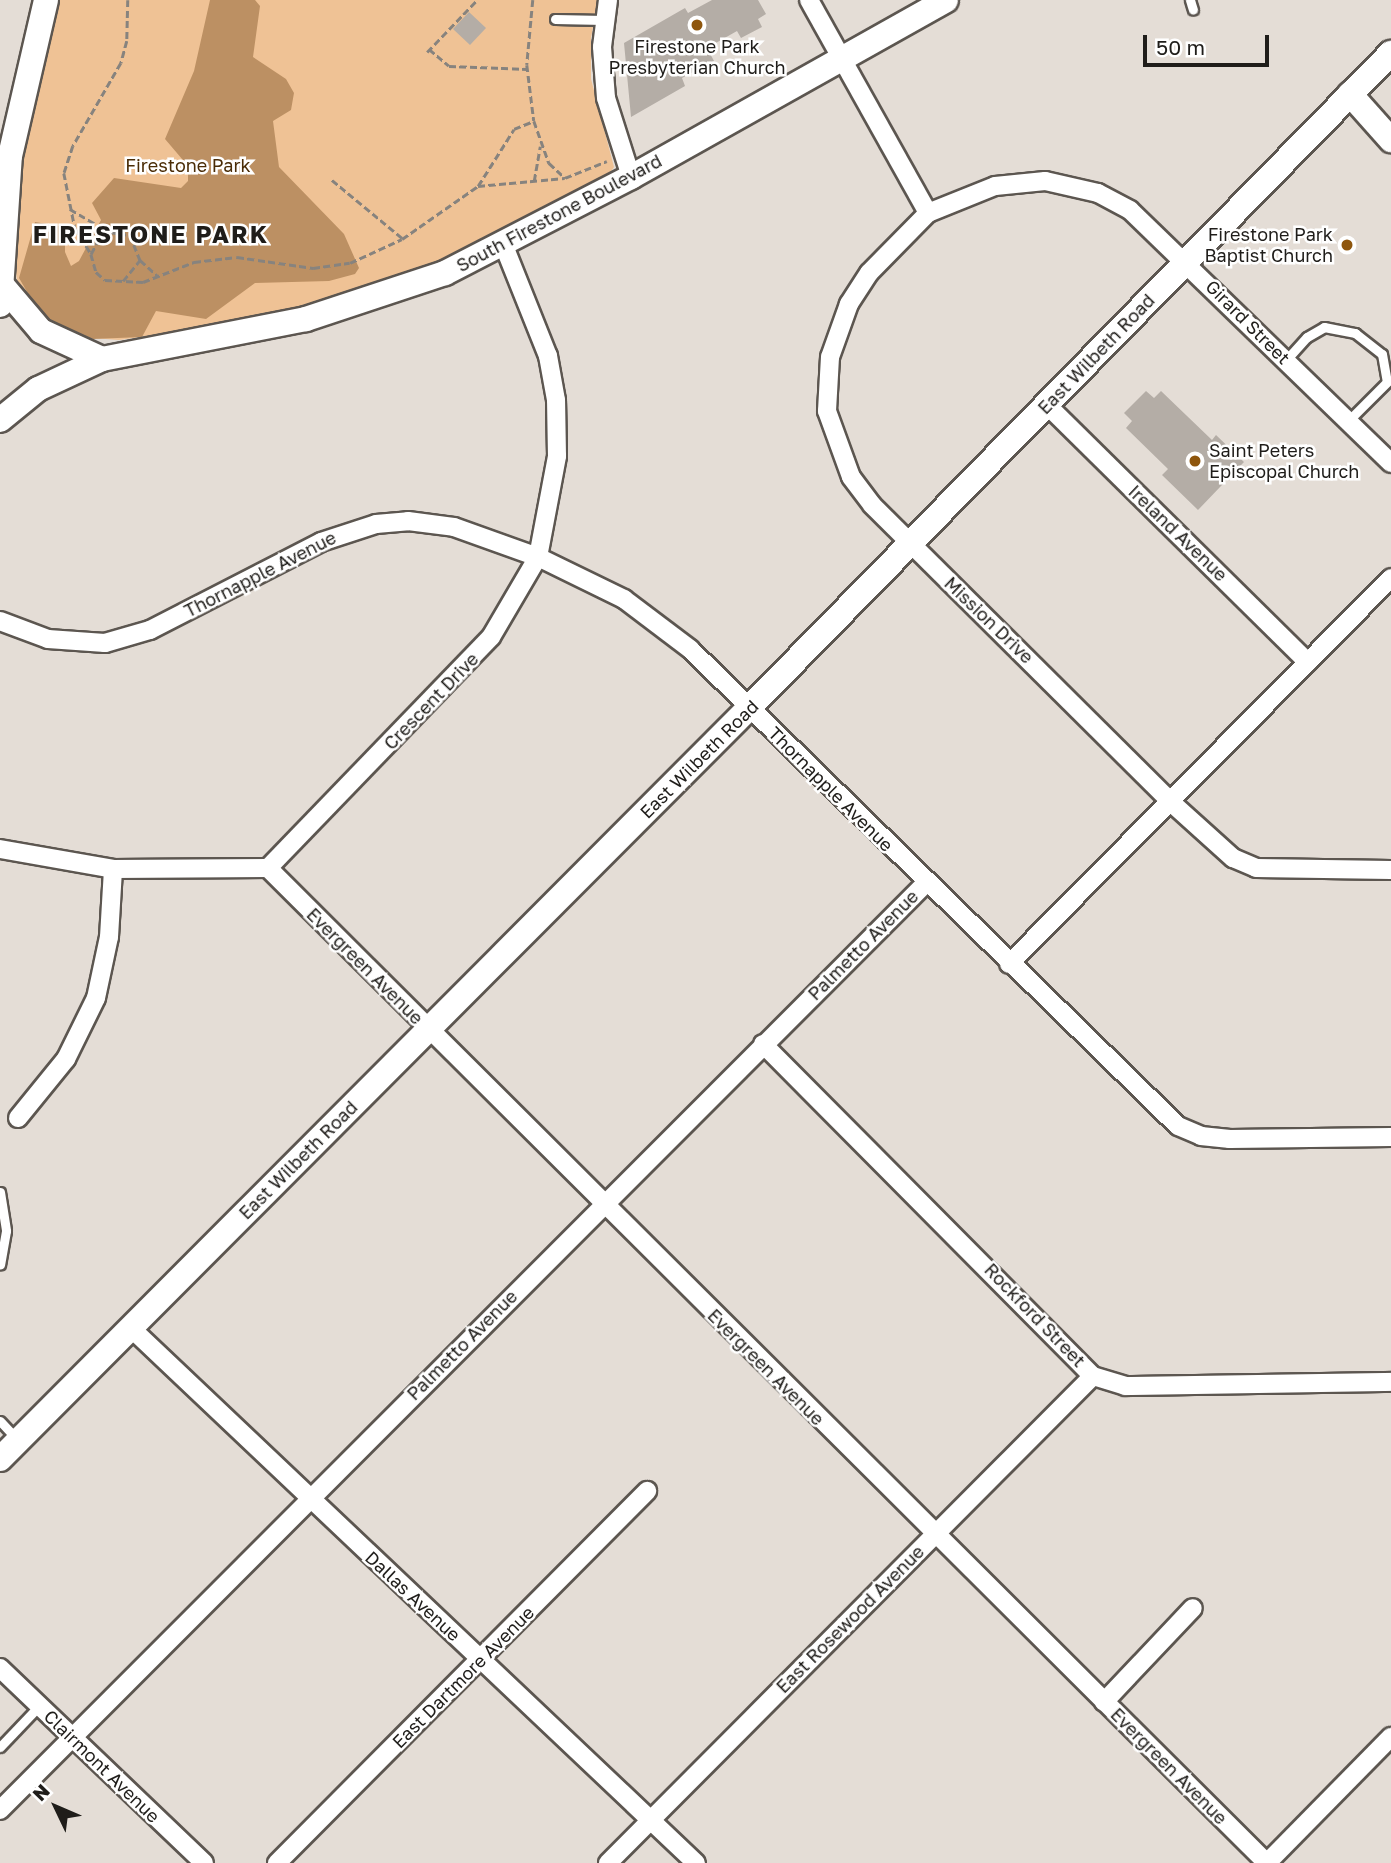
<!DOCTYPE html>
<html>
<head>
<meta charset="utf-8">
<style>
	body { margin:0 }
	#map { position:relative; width:1391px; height:1863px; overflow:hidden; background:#e4ddd6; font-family:"Golos Text",sans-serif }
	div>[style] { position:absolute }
	.green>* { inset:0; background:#efc295 }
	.forest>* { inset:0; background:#bc9063 }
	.building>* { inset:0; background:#b4ada6 }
	.path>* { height:2.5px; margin-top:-1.25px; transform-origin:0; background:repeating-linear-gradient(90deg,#87837e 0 7px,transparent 0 10.5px) }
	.roads { filter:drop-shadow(2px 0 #5c5650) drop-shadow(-2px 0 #5c5650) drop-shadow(0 2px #5c5650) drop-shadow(0 -2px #5c5650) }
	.lane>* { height:9px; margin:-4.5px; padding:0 4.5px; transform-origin:4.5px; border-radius:4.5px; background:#fff }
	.street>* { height:18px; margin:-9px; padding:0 9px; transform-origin:9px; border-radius:9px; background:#fff }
	.secondary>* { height:24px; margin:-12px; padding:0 12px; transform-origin:12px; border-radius:12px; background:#fff }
	.dots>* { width:19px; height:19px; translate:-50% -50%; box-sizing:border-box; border:4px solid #fff; border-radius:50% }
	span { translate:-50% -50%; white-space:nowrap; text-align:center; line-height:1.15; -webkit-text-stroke:5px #fff; paint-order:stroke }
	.poi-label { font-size:18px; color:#1f1d1a }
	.right { translate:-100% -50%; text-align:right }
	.left { translate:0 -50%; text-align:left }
	.park-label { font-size:18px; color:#4a2c06 }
	.street-label { font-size:18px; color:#1f1d1a }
	.district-label { font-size:24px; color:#1f1d1a; font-weight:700; letter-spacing:2px }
	.north { position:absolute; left:21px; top:1772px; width:70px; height:70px; -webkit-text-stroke:5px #fff; paint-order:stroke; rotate:314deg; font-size:19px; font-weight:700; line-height:28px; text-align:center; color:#1f1d1a }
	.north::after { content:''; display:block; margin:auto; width:24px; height:32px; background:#1f1d1a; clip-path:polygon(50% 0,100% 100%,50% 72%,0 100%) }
	.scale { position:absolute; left:1143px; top:35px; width:126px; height:32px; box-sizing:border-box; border:4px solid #1f1d1a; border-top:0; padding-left:9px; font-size:21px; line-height:24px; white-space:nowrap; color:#1f1d1a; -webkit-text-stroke:5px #fff; paint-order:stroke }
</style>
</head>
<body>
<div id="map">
	<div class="green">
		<i style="clip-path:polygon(55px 0,598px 0,591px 38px,591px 79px,614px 167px,608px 176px,466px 251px,417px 272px,292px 312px,234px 324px,119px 340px,79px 337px,36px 309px,17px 281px,13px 249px,24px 139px)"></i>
	</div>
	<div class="forest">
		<i style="clip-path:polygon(210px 0,255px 0,260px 6px,253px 57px,286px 79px,294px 93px,291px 110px,273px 121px,279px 167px,344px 234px,359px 268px,355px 274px,329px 281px,255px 283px,206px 319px,156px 311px,142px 337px,93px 339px,69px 332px,40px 314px,19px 278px,35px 222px,65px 227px,65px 252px,71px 266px,79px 261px,101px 220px,92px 203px,114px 178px,181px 188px,188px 181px,188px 166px,165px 139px,194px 71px)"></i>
	</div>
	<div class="building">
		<i style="clip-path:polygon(712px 0,758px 0,766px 14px,758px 19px,762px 27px,741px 38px,737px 31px,707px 48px,714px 61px,682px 78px,685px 86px,631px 117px,624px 43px,685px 8px,688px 13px)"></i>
		<i style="clip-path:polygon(469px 12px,486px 28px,470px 45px,453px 29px)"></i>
		<i style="clip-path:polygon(1146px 391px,1154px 398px,1161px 391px,1212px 440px,1216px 435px,1244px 462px,1198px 510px,1162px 475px,1168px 469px,1126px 428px,1132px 421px,1124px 413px)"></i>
	</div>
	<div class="path">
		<i style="left:128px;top:0;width:41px;rotate:91.4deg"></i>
		<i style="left:127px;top:41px;width:23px;rotate:105deg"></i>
		<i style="left:121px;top:63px;width:96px;rotate:120deg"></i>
		<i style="left:73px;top:146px;width:28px;rotate:108deg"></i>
		<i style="left:64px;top:173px;width:56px;rotate:78.7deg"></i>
		<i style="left:75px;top:228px;width:31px;rotate:58deg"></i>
		<i style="left:91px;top:254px;width:19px;rotate:74deg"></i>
		<i style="left:96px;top:272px;width:12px;rotate:42deg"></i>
		<i style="left:105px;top:280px;width:38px;rotate:3deg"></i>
		<i style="left:143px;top:282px;width:55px;rotate:-21.4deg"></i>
		<i style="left:194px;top:262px;width:43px;rotate:-6.6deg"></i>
		<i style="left:237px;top:257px;width:77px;rotate:8.2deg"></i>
		<i style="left:313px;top:268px;width:37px;rotate:-8deg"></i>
		<i style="left:350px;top:263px;width:57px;rotate:-24.8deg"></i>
		<i style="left:402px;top:239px;width:93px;rotate:-34.9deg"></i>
		<i style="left:478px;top:186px;width:87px;rotate:-5.3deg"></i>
		<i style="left:565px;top:178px;width:45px;rotate:-22deg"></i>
		<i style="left:533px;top:0;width:65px;rotate:95.3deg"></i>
		<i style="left:527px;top:65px;width:56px;rotate:82.9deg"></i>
		<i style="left:534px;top:121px;width:45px;rotate:70.3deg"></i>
		<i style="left:549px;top:163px;width:22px;rotate:43deg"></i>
		<i style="left:429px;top:49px;width:26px;rotate:40deg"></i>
		<i style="left:449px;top:66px;width:78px;rotate:2.2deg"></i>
		<i style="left:427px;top:52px;width:72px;rotate:-46.1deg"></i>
		<i style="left:332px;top:180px;width:91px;rotate:39.6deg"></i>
		<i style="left:534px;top:181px;width:35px;rotate:-80deg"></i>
		<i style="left:478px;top:186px;width:67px;rotate:-57.7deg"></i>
		<i style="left:514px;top:129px;width:22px;rotate:-22deg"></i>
		<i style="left:70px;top:209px;width:45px;rotate:30.5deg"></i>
		<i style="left:109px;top:232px;width:21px;rotate:8deg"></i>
		<i style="left:130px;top:235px;width:27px;rotate:68deg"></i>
		<i style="left:140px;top:260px;width:24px;rotate:42deg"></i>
		<i style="left:91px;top:254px;width:22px;rotate:-63deg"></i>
		<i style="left:101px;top:234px;width:6px;rotate:-9deg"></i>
		<i style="left:123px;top:281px;width:27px;rotate:-51deg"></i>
	</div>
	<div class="roads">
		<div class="lane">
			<i style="left:1190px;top:0;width:10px;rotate:73deg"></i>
			<i style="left:555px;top:19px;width:49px;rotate:1.2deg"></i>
			<i style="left:1286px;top:360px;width:31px;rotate:-48deg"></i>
			<i style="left:1307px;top:337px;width:20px;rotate:-30deg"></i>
			<i style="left:1324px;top:327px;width:32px;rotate:11deg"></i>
			<i style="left:1355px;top:333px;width:34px;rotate:38deg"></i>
			<i style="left:1382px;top:354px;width:28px;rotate:80deg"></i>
			<i style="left:1387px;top:382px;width:55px;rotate:135deg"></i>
			<i style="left:0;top:1192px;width:39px;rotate:81deg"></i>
			<i style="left:6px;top:1231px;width:34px;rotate:100deg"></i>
			<i style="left:0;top:1421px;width:25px;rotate:47deg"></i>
			<i style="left:0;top:1747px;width:57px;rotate:-46.4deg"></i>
		</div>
		<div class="street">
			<i style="left:608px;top:0;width:47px;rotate:97.3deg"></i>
			<i style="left:602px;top:47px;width:51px;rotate:85.5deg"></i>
			<i style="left:606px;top:98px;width:83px;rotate:72.4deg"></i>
			<i style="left:809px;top:0;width:244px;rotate:60.8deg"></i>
			<i style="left:1047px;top:405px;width:366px;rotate:44.6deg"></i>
			<i style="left:1391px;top:463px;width:363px;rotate:-135.9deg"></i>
			<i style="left:1130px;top:210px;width:36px;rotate:-152deg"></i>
			<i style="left:1098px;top:193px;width:54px;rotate:-167.2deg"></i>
			<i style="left:1045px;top:181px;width:50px;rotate:174.3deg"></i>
			<i style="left:995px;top:186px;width:72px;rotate:158.1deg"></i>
			<i style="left:928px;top:213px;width:84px;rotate:134.5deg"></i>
			<i style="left:869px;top:273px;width:37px;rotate:123deg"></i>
			<i style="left:849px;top:304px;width:56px;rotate:109.7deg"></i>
			<i style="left:830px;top:357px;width:54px;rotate:93.2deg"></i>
			<i style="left:827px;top:411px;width:70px;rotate:70deg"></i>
			<i style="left:851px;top:477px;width:35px;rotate:53deg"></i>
			<i style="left:872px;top:505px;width:424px;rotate:44.8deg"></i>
			<i style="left:1173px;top:804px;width:81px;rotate:42deg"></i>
			<i style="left:1233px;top:858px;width:25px;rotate:23deg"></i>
			<i style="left:1256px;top:868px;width:135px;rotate:0.8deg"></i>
			<i style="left:0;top:621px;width:51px;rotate:20.6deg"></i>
			<i style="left:48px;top:639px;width:57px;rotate:4deg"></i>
			<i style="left:105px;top:643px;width:47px;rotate:-16.1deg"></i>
			<i style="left:150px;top:630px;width:192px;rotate:-27.2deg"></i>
			<i style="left:321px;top:542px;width:58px;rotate:-18.1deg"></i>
			<i style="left:376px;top:524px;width:32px;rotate:-5deg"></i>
			<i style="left:408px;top:521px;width:46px;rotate:7.4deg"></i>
			<i style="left:454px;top:527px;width:89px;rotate:19.7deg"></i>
			<i style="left:538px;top:557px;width:96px;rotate:26deg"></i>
			<i style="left:624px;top:599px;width:83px;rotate:37.1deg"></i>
			<i style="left:690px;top:649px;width:682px;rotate:44.35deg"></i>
			<i style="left:1178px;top:1126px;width:25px;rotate:23deg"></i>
			<i style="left:1201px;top:1136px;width:29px;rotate:6deg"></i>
			<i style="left:1230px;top:1139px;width:161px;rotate:-0.7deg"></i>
			<i style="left:0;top:849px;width:115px;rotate:10deg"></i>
			<i style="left:113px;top:869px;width:155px;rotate:-0.4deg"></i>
			<i style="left:268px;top:868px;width:321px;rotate:-46deg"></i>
			<i style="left:491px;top:637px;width:93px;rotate:-59.6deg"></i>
			<i style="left:538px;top:557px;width:103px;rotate:-79.3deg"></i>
			<i style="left:557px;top:456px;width:56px;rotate:-91deg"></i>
			<i style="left:556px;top:400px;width:45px;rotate:-100.3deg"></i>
			<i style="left:548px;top:356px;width:118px;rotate:-111.8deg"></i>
			<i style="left:268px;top:868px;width:1410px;rotate:44.89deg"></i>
			<i style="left:1009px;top:964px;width:543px;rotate:-45.3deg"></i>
			<i style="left:763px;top:1044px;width:468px;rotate:45.2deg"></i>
			<i style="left:1093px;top:1376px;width:34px;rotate:17deg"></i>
			<i style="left:1125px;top:1386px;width:266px;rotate:-0.9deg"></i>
			<i style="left:18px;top:1118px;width:76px;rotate:-50.9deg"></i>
			<i style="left:66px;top:1059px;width:68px;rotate:-63.8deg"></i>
			<i style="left:96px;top:998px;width:62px;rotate:-78deg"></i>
			<i style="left:109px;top:937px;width:68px;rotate:-86.6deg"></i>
			<i style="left:131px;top:1328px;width:778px;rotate:43.44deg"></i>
			<i style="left:0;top:1668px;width:282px;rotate:43.7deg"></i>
			<i style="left:1104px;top:1702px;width:129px;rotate:-46.6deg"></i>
			<i style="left:0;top:1810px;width:1310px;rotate:-45.03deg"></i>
			<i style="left:277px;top:1863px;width:525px;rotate:-45.15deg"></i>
			<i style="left:608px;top:1863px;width:687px;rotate:-45.12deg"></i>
			<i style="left:1267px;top:1863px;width:177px;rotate:-45.5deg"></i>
		</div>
		<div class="secondary">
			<i style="left:1350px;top:94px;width:62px;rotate:48.3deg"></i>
			<i style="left:2px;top:285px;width:60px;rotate:49.7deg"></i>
			<i style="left:41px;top:331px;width:67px;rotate:24.7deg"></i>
			<i style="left:0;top:305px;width:149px;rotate:-86.2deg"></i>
			<i style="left:10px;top:156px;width:160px;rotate:-77deg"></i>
			<i style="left:0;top:420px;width:49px;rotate:-39.2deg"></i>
			<i style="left:38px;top:389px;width:71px;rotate:-25.1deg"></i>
			<i style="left:102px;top:359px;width:208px;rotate:-11.1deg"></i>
			<i style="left:306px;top:319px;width:146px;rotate:-18.3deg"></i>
			<i style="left:445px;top:273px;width:209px;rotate:-27.3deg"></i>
			<i style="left:631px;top:177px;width:361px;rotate:-29.3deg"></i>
			<i style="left:0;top:1459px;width:1062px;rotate:-45.08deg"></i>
			<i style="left:750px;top:707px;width:916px;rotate:-45.58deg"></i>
		</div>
	</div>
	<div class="dots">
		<i style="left:697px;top:25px;background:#8e560d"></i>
		<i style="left:1347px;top:245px;background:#8e560d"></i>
		<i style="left:1195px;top:461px;background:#8e560d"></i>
	</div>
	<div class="poi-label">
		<span style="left:697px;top:57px">Firestone Park<br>Presbyterian Church</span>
		<span class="right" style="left:1333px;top:245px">Firestone Park<br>Baptist Church</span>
		<span class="left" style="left:1209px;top:461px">Saint Peters<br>Episcopal Church</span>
	</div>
	<div class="park-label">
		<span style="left:188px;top:165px">Firestone Park</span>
	</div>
	<div class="street-label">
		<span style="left:559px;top:213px;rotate:-28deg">South Firestone Boulevard</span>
		<span style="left:1248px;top:322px;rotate:45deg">Girard Street</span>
		<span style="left:1096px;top:354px;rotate:-46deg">East Wilbeth Road</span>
		<span style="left:1178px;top:533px;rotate:44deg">Ireland Avenue</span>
		<span style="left:260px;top:574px;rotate:-27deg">Thornapple Avenue</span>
		<span style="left:989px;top:620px;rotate:44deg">Mission Drive</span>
		<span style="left:431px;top:701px;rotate:-46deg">Crescent Drive</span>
		<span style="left:699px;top:759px;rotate:-45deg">East Wilbeth Road</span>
		<span style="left:831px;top:789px;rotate:45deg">Thornapple Avenue</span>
		<span style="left:863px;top:945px;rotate:-45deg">Palmetto Avenue</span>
		<span style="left:365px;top:966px;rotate:45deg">Evergreen Avenue</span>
		<span style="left:298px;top:1160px;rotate:-45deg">East Wilbeth Road</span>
		<span style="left:1035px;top:1315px;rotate:46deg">Rockford Street</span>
		<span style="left:462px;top:1345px;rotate:-45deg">Palmetto Avenue</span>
		<span style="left:766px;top:1367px;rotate:45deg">Evergreen Avenue</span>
		<span style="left:413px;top:1596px;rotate:43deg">Dallas Avenue</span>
		<span style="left:850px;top:1619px;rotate:-45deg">East Rosewood Avenue</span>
		<span style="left:463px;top:1677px;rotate:-45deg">East Dartmore Avenue</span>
		<span style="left:102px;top:1766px;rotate:44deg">Clairmont Avenue</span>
		<span style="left:1169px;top:1766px;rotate:45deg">Evergreen Avenue</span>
	</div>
	<div class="district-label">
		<span style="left:151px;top:234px">FIRESTONE PARK</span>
	</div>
	<div class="north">N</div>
	<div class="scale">50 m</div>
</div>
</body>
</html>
